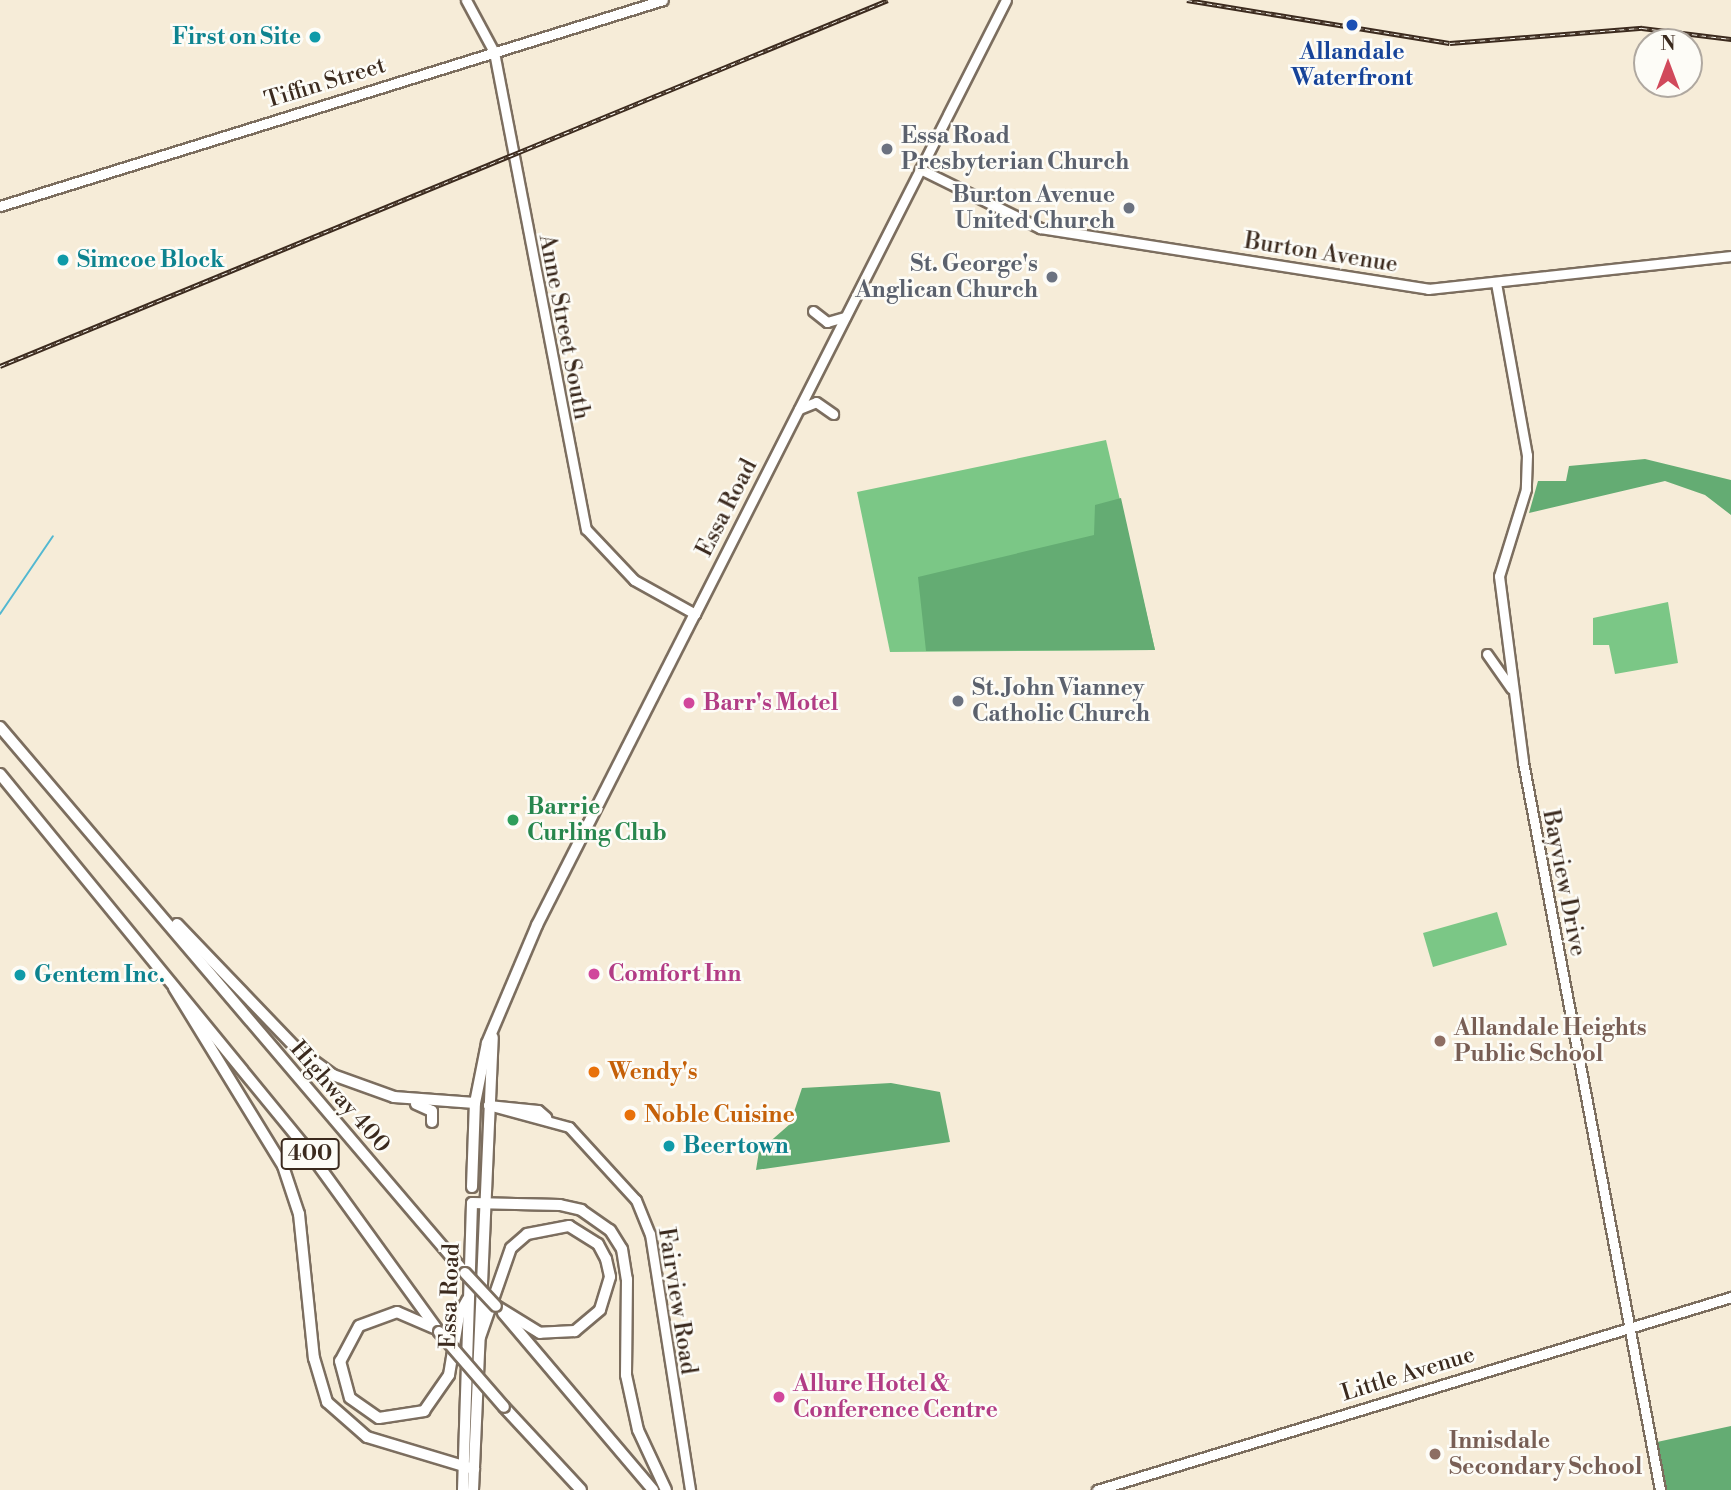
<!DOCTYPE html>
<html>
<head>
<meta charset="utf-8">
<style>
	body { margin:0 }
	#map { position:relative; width:1731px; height:1490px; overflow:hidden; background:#f6ecd8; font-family:"Libre Bodoni",serif }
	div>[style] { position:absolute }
	.green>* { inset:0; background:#7bc786 }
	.forest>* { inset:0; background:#64ac73 }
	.stream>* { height:2px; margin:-1px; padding:0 1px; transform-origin:1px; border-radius:1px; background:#53b8d1 }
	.roads { filter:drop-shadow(2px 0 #7c6e5f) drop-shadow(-2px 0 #7c6e5f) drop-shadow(0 2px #7c6e5f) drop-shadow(0 -2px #7c6e5f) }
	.secondary>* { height:9px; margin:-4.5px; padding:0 4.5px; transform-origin:4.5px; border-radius:4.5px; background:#fff }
	.primary>* { height:10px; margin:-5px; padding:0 5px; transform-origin:5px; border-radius:5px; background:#fff }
	.highway>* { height:10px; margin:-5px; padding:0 5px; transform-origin:5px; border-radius:5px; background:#fff }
	.rail>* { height:4.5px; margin-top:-2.25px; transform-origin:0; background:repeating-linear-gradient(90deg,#fdfcf7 0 5px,#3b2a1e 0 10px); box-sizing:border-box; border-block:2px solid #3b2a1e }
	.bridges { filter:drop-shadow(2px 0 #7c6e5f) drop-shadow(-2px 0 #7c6e5f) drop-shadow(0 2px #7c6e5f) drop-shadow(0 -2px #7c6e5f) }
	.highway-bridge>* { height:10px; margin:-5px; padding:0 5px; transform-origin:5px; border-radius:5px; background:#fff }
	.dots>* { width:19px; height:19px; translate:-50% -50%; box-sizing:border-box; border:4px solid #fdfcf7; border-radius:50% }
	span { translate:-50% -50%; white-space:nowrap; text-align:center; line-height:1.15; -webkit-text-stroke:5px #fdfcf7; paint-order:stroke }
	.shield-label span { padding:2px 5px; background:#fdfcf7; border:2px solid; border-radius:5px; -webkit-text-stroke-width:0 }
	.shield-label { font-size:21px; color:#3b2a1e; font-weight:700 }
	.culture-label { font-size:23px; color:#0d838f; font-weight:700 }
	.right { translate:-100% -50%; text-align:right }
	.left { translate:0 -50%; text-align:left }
	.transit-label { font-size:23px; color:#164399; font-weight:700 }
	.street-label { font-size:23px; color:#3b2a1e }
	.worship-label { font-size:23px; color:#5b616d; font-weight:700 }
	.hotel-label { font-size:23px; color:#b23c85; font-weight:700 }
	.leisure-label { font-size:23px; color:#27864d; font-weight:700 }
	.education-label { font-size:23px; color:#785e54; font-weight:700 }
	.food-label { font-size:23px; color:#c56008; font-weight:700 }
	.north { position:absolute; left:1633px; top:28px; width:70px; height:70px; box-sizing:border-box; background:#fdfcf7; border:2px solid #afa8a0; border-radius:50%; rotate:0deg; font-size:19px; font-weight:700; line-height:28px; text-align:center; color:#3b2a1e }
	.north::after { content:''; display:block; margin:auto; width:24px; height:32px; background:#d1495b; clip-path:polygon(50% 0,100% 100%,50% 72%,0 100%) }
</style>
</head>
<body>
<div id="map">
	<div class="green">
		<i style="clip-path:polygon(1106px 440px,1155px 650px,890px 652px,857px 492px)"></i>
		<i style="clip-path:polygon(1668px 602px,1678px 663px,1615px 674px,1609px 645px,1593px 645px,1593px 618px)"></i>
		<i style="clip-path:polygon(1497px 912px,1507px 945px,1433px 967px,1423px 933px)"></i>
	</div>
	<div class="forest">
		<i style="clip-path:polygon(1645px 459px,1731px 480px,1731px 515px,1705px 495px,1665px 481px,1529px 513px,1538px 481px,1566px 481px,1569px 466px)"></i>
		<i style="clip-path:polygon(1121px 498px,1155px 650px,926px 651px,918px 577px,1094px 535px,1095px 505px)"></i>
		<i style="clip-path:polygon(891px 1083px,940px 1092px,950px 1142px,756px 1170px,759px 1151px,790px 1124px,802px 1088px)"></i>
		<i style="clip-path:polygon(1731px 1426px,1731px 1490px,1667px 1490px,1657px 1442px)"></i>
	</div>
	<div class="stream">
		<i style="left:0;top:614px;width:94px;rotate:-55.8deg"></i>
	</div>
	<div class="roads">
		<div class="secondary">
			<i style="left:466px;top:0;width:59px;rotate:61.7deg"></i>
			<i style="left:494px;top:52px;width:486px;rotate:79.1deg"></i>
			<i style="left:586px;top:529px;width:70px;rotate:46.7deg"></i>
			<i style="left:634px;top:580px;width:70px;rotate:29.1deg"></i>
			<i style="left:695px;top:614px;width:688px;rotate:-63.14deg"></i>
			<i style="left:920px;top:169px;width:134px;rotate:26.2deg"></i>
			<i style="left:1040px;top:228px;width:393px;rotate:8.9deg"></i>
			<i style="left:1428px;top:289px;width:305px;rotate:-6.2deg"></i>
			<i style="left:0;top:206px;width:694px;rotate:-17.26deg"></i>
			<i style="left:1496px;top:283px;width:175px;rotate:79.8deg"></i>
			<i style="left:1527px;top:455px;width:34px;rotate:92deg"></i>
			<i style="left:1526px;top:489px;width:91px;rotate:107.2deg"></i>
			<i style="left:1499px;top:576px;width:188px;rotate:82.6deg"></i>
			<i style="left:1523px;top:762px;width:741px;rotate:79.34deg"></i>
			<i style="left:813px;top:311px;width:18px;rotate:38deg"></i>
			<i style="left:827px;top:322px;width:19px;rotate:-16deg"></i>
			<i style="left:799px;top:409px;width:18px;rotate:-22deg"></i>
			<i style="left:816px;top:402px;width:21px;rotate:35deg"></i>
			<i style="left:1487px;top:654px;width:42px;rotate:54.8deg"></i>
			<i style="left:488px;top:1105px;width:84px;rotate:15.2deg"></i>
			<i style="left:569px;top:1127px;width:99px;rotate:47.5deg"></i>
			<i style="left:636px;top:1200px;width:37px;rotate:68deg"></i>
			<i style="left:650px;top:1234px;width:259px;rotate:81.1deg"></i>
			<i style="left:488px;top:1105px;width:50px;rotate:5.7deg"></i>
			<i style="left:538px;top:1110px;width:11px;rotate:41deg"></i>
			<i style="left:1097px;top:1490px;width:663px;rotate:-16.93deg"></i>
		</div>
		<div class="primary">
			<i style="left:472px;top:1187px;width:84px;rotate:-88deg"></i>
			<i style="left:475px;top:1103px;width:61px;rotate:-78.7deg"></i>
			<i style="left:487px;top:1043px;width:128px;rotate:-67deg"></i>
			<i style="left:537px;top:925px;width:349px;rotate:-63.1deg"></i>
			<i style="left:463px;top:1490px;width:287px;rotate:-88.2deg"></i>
			<i style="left:473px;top:1490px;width:453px;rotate:-87.5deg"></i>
		</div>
		<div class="highway">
			<i style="left:0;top:727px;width:717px;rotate:49.58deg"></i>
			<i style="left:0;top:774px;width:478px;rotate:50.7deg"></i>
			<i style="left:303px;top:1144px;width:232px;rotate:54.1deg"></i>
			<i style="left:177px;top:924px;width:172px;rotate:46.2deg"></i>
			<i style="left:296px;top:1048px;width:46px;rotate:36.1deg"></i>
			<i style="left:333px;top:1075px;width:65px;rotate:19.8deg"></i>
			<i style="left:394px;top:1097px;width:81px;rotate:4.2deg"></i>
			<i style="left:174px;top:988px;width:209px;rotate:58.5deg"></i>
			<i style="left:283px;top:1166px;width:51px;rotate:71.6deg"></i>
			<i style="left:299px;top:1214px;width:145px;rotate:84.1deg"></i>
			<i style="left:314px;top:1358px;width:46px;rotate:73.5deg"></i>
			<i style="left:327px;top:1402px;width:53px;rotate:41.2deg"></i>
			<i style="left:367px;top:1437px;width:112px;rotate:16.7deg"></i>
			<i style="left:416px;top:1104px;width:17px;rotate:24deg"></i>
			<i style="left:432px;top:1111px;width:11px;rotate:90deg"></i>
			<i style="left:472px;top:1203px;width:88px;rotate:1.3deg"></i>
			<i style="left:560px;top:1205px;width:22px;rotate:13deg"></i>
			<i style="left:581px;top:1210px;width:35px;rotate:35deg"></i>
			<i style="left:610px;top:1230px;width:22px;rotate:58deg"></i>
			<i style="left:622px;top:1249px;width:30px;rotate:81deg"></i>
			<i style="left:627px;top:1279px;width:96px;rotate:90.6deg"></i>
			<i style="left:626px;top:1375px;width:56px;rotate:77.7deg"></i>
			<i style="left:638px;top:1430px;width:66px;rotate:65deg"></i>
			<i style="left:503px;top:1313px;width:232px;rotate:49.7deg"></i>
			<i style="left:434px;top:1328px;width:40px;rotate:-156.6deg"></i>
			<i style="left:397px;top:1312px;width:40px;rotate:159.8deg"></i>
			<i style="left:359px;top:1326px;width:40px;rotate:118deg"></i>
			<i style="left:340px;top:1361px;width:38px;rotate:75deg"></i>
			<i style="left:350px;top:1398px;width:35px;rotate:35deg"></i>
			<i style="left:379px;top:1418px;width:46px;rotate:-8.8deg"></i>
			<i style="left:424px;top:1411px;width:44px;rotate:-55.2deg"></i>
			<i style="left:449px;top:1375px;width:61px;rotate:-80.5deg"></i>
			<i style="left:459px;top:1315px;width:18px;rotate:-61deg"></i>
			<i style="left:480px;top:1337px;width:94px;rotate:-70.8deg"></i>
			<i style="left:511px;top:1248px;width:21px;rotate:-41deg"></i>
			<i style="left:527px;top:1234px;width:43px;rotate:-10.8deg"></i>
			<i style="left:569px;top:1226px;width:34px;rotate:32deg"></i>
			<i style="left:598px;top:1244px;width:17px;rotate:62deg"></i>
			<i style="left:606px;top:1259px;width:18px;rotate:77deg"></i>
			<i style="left:610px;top:1277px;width:34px;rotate:107deg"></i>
			<i style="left:600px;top:1310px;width:33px;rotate:140deg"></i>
			<i style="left:575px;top:1331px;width:35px;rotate:177deg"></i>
			<i style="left:540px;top:1333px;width:52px;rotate:-148.5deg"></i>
			<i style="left:504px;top:1407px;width:113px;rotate:47.1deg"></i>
		</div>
	</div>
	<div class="rail">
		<i style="left:1187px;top:0;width:266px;rotate:9.3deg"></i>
		<i style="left:1450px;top:43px;width:193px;rotate:-4.5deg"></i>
		<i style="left:1642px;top:28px;width:90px;rotate:7deg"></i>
		<i style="left:0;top:366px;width:960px;rotate:-22.4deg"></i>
	</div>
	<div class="bridges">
		<div class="highway-bridge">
			<i style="left:465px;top:1273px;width:45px;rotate:46.8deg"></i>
			<i style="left:439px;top:1332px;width:99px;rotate:49.1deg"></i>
		</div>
	</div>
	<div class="dots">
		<i style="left:1352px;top:25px;background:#1a4fb4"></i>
		<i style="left:315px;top:37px;background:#0f9aa8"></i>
		<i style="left:887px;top:149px;background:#6b7280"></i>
		<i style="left:1129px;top:208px;background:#6b7280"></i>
		<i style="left:63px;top:260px;background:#0f9aa8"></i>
		<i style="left:1052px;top:277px;background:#6b7280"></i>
		<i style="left:958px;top:701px;background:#6b7280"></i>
		<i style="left:689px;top:703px;background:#d1479c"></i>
		<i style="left:513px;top:820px;background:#2e9e5b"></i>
		<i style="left:594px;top:974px;background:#d1479c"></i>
		<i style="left:20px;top:975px;background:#0f9aa8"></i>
		<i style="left:1440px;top:1041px;background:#8d6e63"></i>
		<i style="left:594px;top:1072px;background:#e8710a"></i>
		<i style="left:630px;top:1115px;background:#e8710a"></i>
		<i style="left:669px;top:1146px;background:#0f9aa8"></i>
		<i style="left:779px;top:1397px;background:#d1479c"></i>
		<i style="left:1435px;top:1454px;background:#8d6e63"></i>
	</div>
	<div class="shield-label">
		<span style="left:310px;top:1154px">400</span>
	</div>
	<div class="culture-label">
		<span class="right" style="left:301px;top:37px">First on Site</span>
		<span class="left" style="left:77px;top:260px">Simcoe Block</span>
		<span class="left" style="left:34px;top:975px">Gentem Inc.</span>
		<span class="left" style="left:683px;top:1146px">Beertown</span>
	</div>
	<div class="transit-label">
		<span style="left:1352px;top:65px">Allandale<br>Waterfront</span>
	</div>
	<div class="street-label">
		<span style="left:325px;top:83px;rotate:-17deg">Tiffin Street</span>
		<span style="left:1321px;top:253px;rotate:9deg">Burton Avenue</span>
		<span style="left:564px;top:327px;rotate:79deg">Anne Street South</span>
		<span style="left:727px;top:508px;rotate:-63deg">Essa Road</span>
		<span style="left:1564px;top:883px;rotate:79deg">Bayview Drive</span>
		<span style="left:340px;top:1097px;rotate:49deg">Highway 400</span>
		<span style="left:450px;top:1296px;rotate:-88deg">Essa Road</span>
		<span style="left:677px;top:1301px;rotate:81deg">Fairview Road</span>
		<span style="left:1408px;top:1374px;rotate:-17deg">Little Avenue</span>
	</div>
	<div class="worship-label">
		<span class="left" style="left:901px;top:149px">Essa Road<br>Presbyterian Church</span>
		<span class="right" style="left:1115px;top:208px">Burton Avenue<br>United Church</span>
		<span class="right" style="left:1038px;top:277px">St. George's<br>Anglican Church</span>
		<span class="left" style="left:972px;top:701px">St. John Vianney<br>Catholic Church</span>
	</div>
	<div class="hotel-label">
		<span class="left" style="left:703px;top:703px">Barr's Motel</span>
		<span class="left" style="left:608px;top:974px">Comfort Inn</span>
		<span class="left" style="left:793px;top:1397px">Allure Hotel &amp;<br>Conference Centre</span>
	</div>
	<div class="leisure-label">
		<span class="left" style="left:527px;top:820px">Barrie<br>Curling Club</span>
	</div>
	<div class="education-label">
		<span class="left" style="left:1454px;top:1041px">Allandale Heights<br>Public School</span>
		<span class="left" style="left:1449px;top:1454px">Innisdale<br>Secondary School</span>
	</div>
	<div class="food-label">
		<span class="left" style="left:608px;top:1072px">Wendy's</span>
		<span class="left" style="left:644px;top:1115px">Noble Cuisine</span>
	</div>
	<div class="north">N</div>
</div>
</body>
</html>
